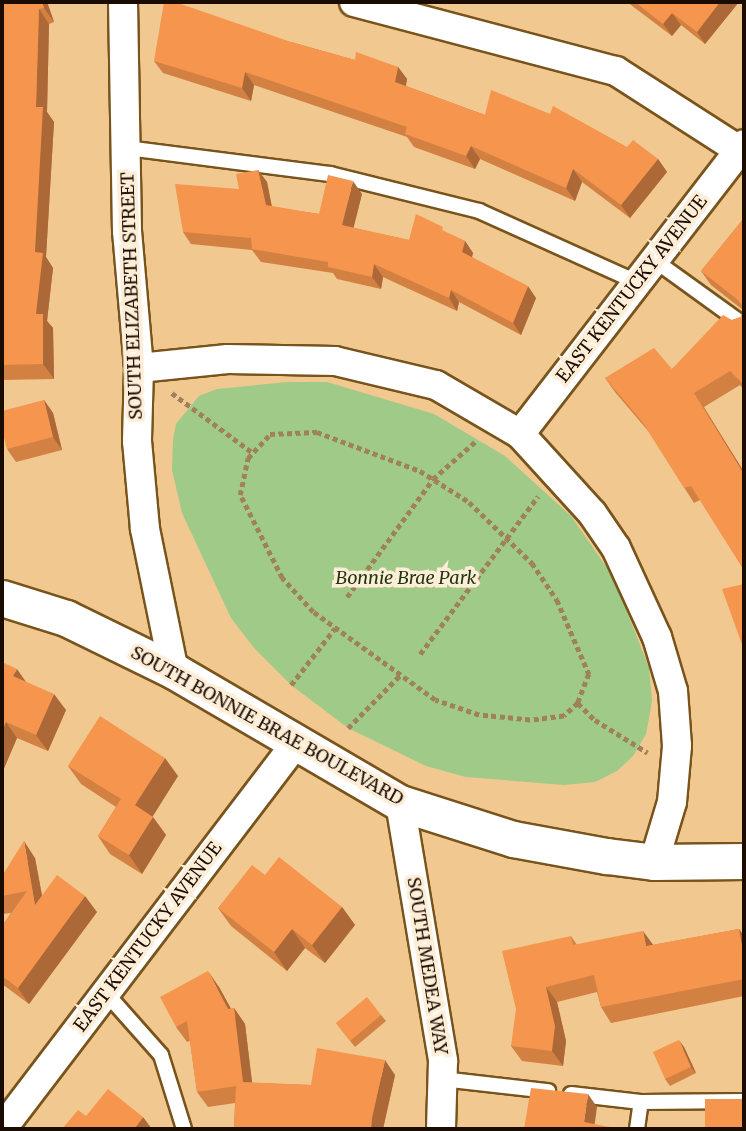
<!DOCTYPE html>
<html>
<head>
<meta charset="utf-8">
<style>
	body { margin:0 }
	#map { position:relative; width:746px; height:1131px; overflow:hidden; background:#f0c890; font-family:Merriweather,serif }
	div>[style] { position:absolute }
	.green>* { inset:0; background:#9fca88 }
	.path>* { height:4.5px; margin-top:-2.25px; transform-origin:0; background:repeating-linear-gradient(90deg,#9f815a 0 5px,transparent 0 8.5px) }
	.roads { filter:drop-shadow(2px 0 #78541c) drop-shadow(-2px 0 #78541c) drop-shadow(0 2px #78541c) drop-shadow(0 -2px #78541c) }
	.service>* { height:14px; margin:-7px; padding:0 7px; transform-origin:7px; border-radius:7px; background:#fff }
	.minor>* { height:28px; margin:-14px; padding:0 14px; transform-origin:14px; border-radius:14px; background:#fff }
	.tertiary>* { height:35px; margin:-17.5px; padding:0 17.5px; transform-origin:17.5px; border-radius:17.5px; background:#fff }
	.wall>* { inset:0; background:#d38043 }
	.shaded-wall>* { inset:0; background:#ac6837 }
	.building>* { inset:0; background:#f5954e }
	span { translate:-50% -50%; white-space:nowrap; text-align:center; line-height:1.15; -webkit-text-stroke:7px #feedd7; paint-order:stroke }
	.street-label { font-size:18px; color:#1a0c00 }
	.park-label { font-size:18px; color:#1f360f; font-style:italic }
	.frame { position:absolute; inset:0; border:4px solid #1a0c00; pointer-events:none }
</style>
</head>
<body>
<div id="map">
	<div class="green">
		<i style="clip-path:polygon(288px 382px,327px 382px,434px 414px,505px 456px,571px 516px,614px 578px,649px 668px,652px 701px,646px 734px,633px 756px,617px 771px,595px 782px,564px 785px,466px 777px,426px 766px,348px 728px,291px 685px,255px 649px,231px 618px,182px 513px,172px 470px,173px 440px,176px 424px,199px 396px,217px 389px)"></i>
	</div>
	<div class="path">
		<i style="left:172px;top:393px;width:101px;rotate:36.5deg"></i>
		<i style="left:317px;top:432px;width:110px;rotate:20.7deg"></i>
		<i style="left:420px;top:471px;width:58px;rotate:32.3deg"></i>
		<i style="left:469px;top:502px;width:88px;rotate:44.1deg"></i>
		<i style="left:532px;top:563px;width:45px;rotate:56deg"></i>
		<i style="left:557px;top:600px;width:81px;rotate:66.6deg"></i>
		<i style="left:589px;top:674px;width:31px;rotate:111deg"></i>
		<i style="left:578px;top:703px;width:19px;rotate:137deg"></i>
		<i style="left:564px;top:716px;width:34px;rotate:173deg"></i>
		<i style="left:530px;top:720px;width:51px;rotate:-174.4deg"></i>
		<i style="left:479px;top:715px;width:46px;rotate:-161.2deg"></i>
		<i style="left:435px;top:700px;width:150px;rotate:-144.2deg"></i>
		<i style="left:313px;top:612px;width:46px;rotate:-132.4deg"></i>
		<i style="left:282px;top:578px;width:93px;rotate:-116.8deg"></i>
		<i style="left:240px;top:495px;width:38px;rotate:-78deg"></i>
		<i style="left:248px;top:458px;width:33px;rotate:-47deg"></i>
		<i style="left:270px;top:434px;width:47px;rotate:-2.4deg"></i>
		<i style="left:347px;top:597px;width:146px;rotate:-53.9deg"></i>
		<i style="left:433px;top:479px;width:59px;rotate:-41.6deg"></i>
		<i style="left:420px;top:654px;width:197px;rotate:-53.2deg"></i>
		<i style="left:291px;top:685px;width:72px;rotate:-52.3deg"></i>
		<i style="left:578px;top:703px;width:24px;rotate:45deg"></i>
		<i style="left:595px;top:720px;width:62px;rotate:31.9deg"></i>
		<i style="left:348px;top:728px;width:74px;rotate:-45.5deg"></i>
	</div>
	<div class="roads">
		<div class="service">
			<i style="left:127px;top:148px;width:205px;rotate:7.3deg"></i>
			<i style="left:330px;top:174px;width:154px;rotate:13.9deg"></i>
			<i style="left:479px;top:211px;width:173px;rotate:24.2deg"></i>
			<i style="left:654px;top:260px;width:111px;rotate:35.8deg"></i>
			<i style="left:106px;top:993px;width:83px;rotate:48.4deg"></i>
			<i style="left:161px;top:1055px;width:77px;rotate:72.7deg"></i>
			<i style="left:442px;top:1079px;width:107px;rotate:6.5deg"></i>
			<i style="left:571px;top:1094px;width:70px;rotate:6.5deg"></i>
			<i style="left:641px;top:1102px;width:103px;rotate:-0.6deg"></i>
			<i style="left:637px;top:1129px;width:27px;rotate:-82deg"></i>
		</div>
		<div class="minor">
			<i style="left:123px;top:2px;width:229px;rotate:89deg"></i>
			<i style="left:127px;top:231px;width:138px;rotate:85deg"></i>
			<i style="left:139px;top:368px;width:73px;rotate:91.6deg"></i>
			<i style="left:137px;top:441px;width:88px;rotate:84.8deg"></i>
			<i style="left:145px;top:529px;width:145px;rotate:78.5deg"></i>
			<i style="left:354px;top:2px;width:271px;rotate:14.8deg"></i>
			<i style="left:616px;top:71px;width:146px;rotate:32.7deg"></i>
			<i style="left:139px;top:368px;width:89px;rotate:-5.8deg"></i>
			<i style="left:228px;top:359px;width:107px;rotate:1.1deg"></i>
			<i style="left:335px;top:361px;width:104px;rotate:13.4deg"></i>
			<i style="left:436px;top:385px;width:97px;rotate:30.3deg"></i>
			<i style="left:520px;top:434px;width:107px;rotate:47.7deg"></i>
			<i style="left:592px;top:513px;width:42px;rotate:55.6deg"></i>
			<i style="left:616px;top:548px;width:98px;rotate:65.3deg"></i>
			<i style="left:657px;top:637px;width:56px;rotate:73.5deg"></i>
			<i style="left:673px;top:691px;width:55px;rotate:85.8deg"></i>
			<i style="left:677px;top:746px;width:56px;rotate:95.1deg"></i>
			<i style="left:672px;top:802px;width:63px;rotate:106.7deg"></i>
			<i style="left:520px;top:434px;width:366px;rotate:-52.3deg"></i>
			<i style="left:400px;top:803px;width:262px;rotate:80.5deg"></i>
			<i style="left:443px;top:1061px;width:68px;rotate:91.7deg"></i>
			<i style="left:2px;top:1129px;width:484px;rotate:-52.7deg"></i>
		</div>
		<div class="tertiary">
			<i style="left:2px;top:598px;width:67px;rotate:17.4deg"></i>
			<i style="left:66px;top:618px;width:120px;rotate:26.1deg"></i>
			<i style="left:174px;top:671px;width:262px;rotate:30.3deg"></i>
			<i style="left:400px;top:803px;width:119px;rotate:17.7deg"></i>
			<i style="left:513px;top:839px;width:96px;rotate:10.3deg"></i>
			<i style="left:607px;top:856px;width:47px;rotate:7.3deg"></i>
			<i style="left:654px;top:862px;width:90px;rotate:-0.6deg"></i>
		</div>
	</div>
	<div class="wall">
		<i style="clip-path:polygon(2px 2px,47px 2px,54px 22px,49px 24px,47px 112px,54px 122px,46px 257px,53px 268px,47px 321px,53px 328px,54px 379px,2px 380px)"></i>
		<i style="clip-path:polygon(627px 2px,739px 2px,705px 44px,681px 25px,672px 36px)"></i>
		<i style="clip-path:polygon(291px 42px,355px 60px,398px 67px,407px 79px,406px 86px,485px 115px,627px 147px,658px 159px,667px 172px,630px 218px,582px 182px,575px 201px,480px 159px,475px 169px,414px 147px,407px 137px,254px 85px,251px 101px,163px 73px,154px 61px)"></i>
		<i style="clip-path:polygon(258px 170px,267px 182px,272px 207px,319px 214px,362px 194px,353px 228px,409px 240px,447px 233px,465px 241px,473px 253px,472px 257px,536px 298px,521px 335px,459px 302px,457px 311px,383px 277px,381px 289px,337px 279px,333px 273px,261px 262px,252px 250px,191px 244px,183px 232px,239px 189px)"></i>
		<i style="clip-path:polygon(744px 218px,744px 390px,740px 385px,704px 407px,744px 472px,744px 570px,700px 500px,694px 503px,649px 432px,615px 392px,605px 378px,672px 369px,732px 320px,741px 317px,743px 310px,711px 285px,701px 271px)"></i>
		<i style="clip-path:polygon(44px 400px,53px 413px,62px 450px,16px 462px,7px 449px)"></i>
		<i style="clip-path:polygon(2px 662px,26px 682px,66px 710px,48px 751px,17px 738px,2px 773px)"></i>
		<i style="clip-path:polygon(68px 766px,178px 776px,152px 816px,166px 835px,142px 874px,110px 854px,98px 836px,116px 807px,81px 784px)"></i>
		<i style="clip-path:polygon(35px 858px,42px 896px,97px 912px,29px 1004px,2px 984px,2px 926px,11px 913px,2px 914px,2px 876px)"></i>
		<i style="clip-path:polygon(265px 875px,342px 907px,355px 925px,325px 963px,305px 948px,287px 971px,231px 926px,218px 908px)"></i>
		<i style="clip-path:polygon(739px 929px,744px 936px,744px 996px,611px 1023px,601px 1007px,597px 992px,557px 1002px,566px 1041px,563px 1066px,522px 1061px,511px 1046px,571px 936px,577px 945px,653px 945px)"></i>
		<i style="clip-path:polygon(219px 987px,231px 1009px,234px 1008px,245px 1024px,252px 1083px,311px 1085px,395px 1075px,383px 1129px,234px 1129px,235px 1103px,208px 1107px,197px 1092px,190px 1041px,187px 1042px,176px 1027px)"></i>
		<i style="clip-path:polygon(381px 1015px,386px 1021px,355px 1047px,336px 1023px)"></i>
		<i style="clip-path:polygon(684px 1047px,696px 1073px,670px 1086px,665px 1079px)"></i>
	</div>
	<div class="shaded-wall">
		<i style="clip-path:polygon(42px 2px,47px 2px,54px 22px,44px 8px)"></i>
		<i style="clip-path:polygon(720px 2px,739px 2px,705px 44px,697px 32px)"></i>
		<i style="clip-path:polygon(39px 9px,49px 24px,47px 112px,54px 122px,46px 257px,53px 268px,47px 321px,53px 328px,54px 379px,43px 364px,36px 314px,35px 252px,36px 107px)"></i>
		<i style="clip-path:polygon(672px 13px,681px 25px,672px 36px,663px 24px)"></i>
		<i style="clip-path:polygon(398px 67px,407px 79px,404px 95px,395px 82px)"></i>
		<i style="clip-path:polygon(245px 72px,254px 85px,251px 101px,242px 88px)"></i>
		<i style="clip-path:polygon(471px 146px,480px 159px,475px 169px,466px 156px)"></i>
		<i style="clip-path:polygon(658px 159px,667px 172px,630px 218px,621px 205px)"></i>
		<i style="clip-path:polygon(573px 169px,582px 182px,575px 201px,566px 188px)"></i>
		<i style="clip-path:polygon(258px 170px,267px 182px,274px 218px,266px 205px)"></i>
		<i style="clip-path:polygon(353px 181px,362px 194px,351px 238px,342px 225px)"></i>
		<i style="clip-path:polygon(465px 241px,473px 253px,470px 264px,462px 252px)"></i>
		<i style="clip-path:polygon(374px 264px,383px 277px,381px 289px,372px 277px)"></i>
		<i style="clip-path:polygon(528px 286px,536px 298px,521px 335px,513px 323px)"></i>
		<i style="clip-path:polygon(451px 290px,459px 302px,457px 311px,449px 298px)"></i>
		<i style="clip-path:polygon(694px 393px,744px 472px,744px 474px)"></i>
		<i style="clip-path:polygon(44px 400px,53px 413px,62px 450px,53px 437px)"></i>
		<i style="clip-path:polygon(17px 669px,28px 685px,13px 676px)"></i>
		<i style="clip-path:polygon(54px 694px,66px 710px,48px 751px,36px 735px)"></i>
		<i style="clip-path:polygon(6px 722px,17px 738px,2px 773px,2px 731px)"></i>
		<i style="clip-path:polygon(165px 758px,178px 776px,148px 824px,135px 805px)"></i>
		<i style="clip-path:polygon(153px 817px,166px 835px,142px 874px,129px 855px)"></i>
		<i style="clip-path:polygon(24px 841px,35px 858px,47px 922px,35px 905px)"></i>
		<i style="clip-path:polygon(85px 896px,97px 912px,29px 1004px,18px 988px)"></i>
		<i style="clip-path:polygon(342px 907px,355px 925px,325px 963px,312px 945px)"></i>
		<i style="clip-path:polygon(292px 929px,305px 948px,287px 971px,274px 952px)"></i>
		<i style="clip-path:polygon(739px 929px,744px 936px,744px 957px)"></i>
		<i style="clip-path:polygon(643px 931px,654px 946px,646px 946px)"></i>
		<i style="clip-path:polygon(208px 971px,219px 987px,236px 1018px,234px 1008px,245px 1024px,254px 1098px,243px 1082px,228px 1009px)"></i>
		<i style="clip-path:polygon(546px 987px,557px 1002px,566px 1041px,563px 1066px,552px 1051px)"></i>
		<i style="clip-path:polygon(679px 1040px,684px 1047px,696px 1073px,691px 1067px)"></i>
		<i style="clip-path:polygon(385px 1060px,395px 1075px,383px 1129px,371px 1129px,372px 1118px)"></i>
		<i style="clip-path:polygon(588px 1094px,597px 1107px,594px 1129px,584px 1122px)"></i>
		<i style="clip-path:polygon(143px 1117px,152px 1129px,134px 1129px)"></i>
	</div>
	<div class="building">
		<i style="clip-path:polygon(2px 2px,42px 2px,44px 8px,39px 9px,36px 107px,43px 107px,35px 252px,43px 253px,36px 314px,43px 314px,43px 364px,2px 365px)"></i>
		<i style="clip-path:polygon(164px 2px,175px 2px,291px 42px,355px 60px,356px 52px,398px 67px,395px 82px,485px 115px,491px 90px,550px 114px,553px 106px,627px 147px,633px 140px,658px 159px,621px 205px,573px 169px,566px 188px,471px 146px,466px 156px,405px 134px,407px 127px,245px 72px,242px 88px,154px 61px)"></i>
		<i style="clip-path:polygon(635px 2px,720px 2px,697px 32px,672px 13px,663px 24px)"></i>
		<i style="clip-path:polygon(258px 170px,266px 205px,319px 214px,328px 175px,353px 181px,342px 225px,409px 240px,416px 214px,443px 227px,442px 230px,465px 241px,462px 252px,528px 286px,513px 323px,451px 290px,449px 298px,374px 264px,372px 277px,328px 267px,328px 262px,252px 249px,251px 238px,183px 232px,175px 184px,239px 189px,236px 174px)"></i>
		<i style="clip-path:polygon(744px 218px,744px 385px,730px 371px,694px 393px,744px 474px,744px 570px,691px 486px,684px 488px,643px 423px,605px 378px,654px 348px,672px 369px,723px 315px,732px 320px,741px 317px,743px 307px,738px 300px,701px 271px)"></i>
		<i style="clip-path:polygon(44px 400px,53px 437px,7px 449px,2px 430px,2px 411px)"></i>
		<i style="clip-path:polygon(744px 584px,744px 650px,722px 589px)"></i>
		<i style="clip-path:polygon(2px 662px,17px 669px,13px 676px,54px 694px,36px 735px,6px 722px,2px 731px)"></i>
		<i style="clip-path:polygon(100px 716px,165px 758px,135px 805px,153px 817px,129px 855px,98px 836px,121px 799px,68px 766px)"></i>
		<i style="clip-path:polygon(24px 841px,35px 905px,57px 875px,85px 896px,18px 988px,2px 976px,2px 926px,27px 891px,2px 896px,2px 876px)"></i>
		<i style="clip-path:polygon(279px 857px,342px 907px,312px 945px,292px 929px,274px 952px,218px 908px,252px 865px,265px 875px)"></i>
		<i style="clip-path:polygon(739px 929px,744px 957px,744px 979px,601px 1007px,594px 975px,546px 987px,555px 1026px,552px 1051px,511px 1046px,516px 1009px,502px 951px,571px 936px,573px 945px,643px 931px,646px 946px)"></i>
		<i style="clip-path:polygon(208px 971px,228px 1009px,234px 1008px,243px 1082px,311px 1085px,317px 1048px,385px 1060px,372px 1118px,371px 1129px,234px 1129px,236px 1086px,197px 1092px,187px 1021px,176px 1027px,160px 997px)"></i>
		<i style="clip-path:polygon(367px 997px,381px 1015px,350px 1041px,336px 1023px)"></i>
		<i style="clip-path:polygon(679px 1040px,691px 1067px,665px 1079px,653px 1052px)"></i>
		<i style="clip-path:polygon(531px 1088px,588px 1094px,584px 1122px,620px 1129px,524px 1129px)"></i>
		<i style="clip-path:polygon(108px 1089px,143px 1117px,134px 1129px,62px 1129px,78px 1110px,86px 1116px)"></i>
		<i style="clip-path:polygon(705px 1099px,744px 1099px,744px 1129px,705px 1129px)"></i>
	</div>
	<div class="street-label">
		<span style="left:632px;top:289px;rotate:-52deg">EAST KENTUCKY AVENUE</span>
		<span style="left:132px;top:296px;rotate:-92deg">SOUTH ELIZABETH STREET</span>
		<span style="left:267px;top:726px;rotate:29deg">SOUTH BONNIE BRAE BOULEVARD</span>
		<span style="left:148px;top:937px;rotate:-53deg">EAST KENTUCKY AVENUE</span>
		<span style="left:427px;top:966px;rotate:81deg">SOUTH MEDEA WAY</span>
	</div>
	<div class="park-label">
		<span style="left:406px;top:578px">Bonnie Brae Park</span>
	</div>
	<div class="frame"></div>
</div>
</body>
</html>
